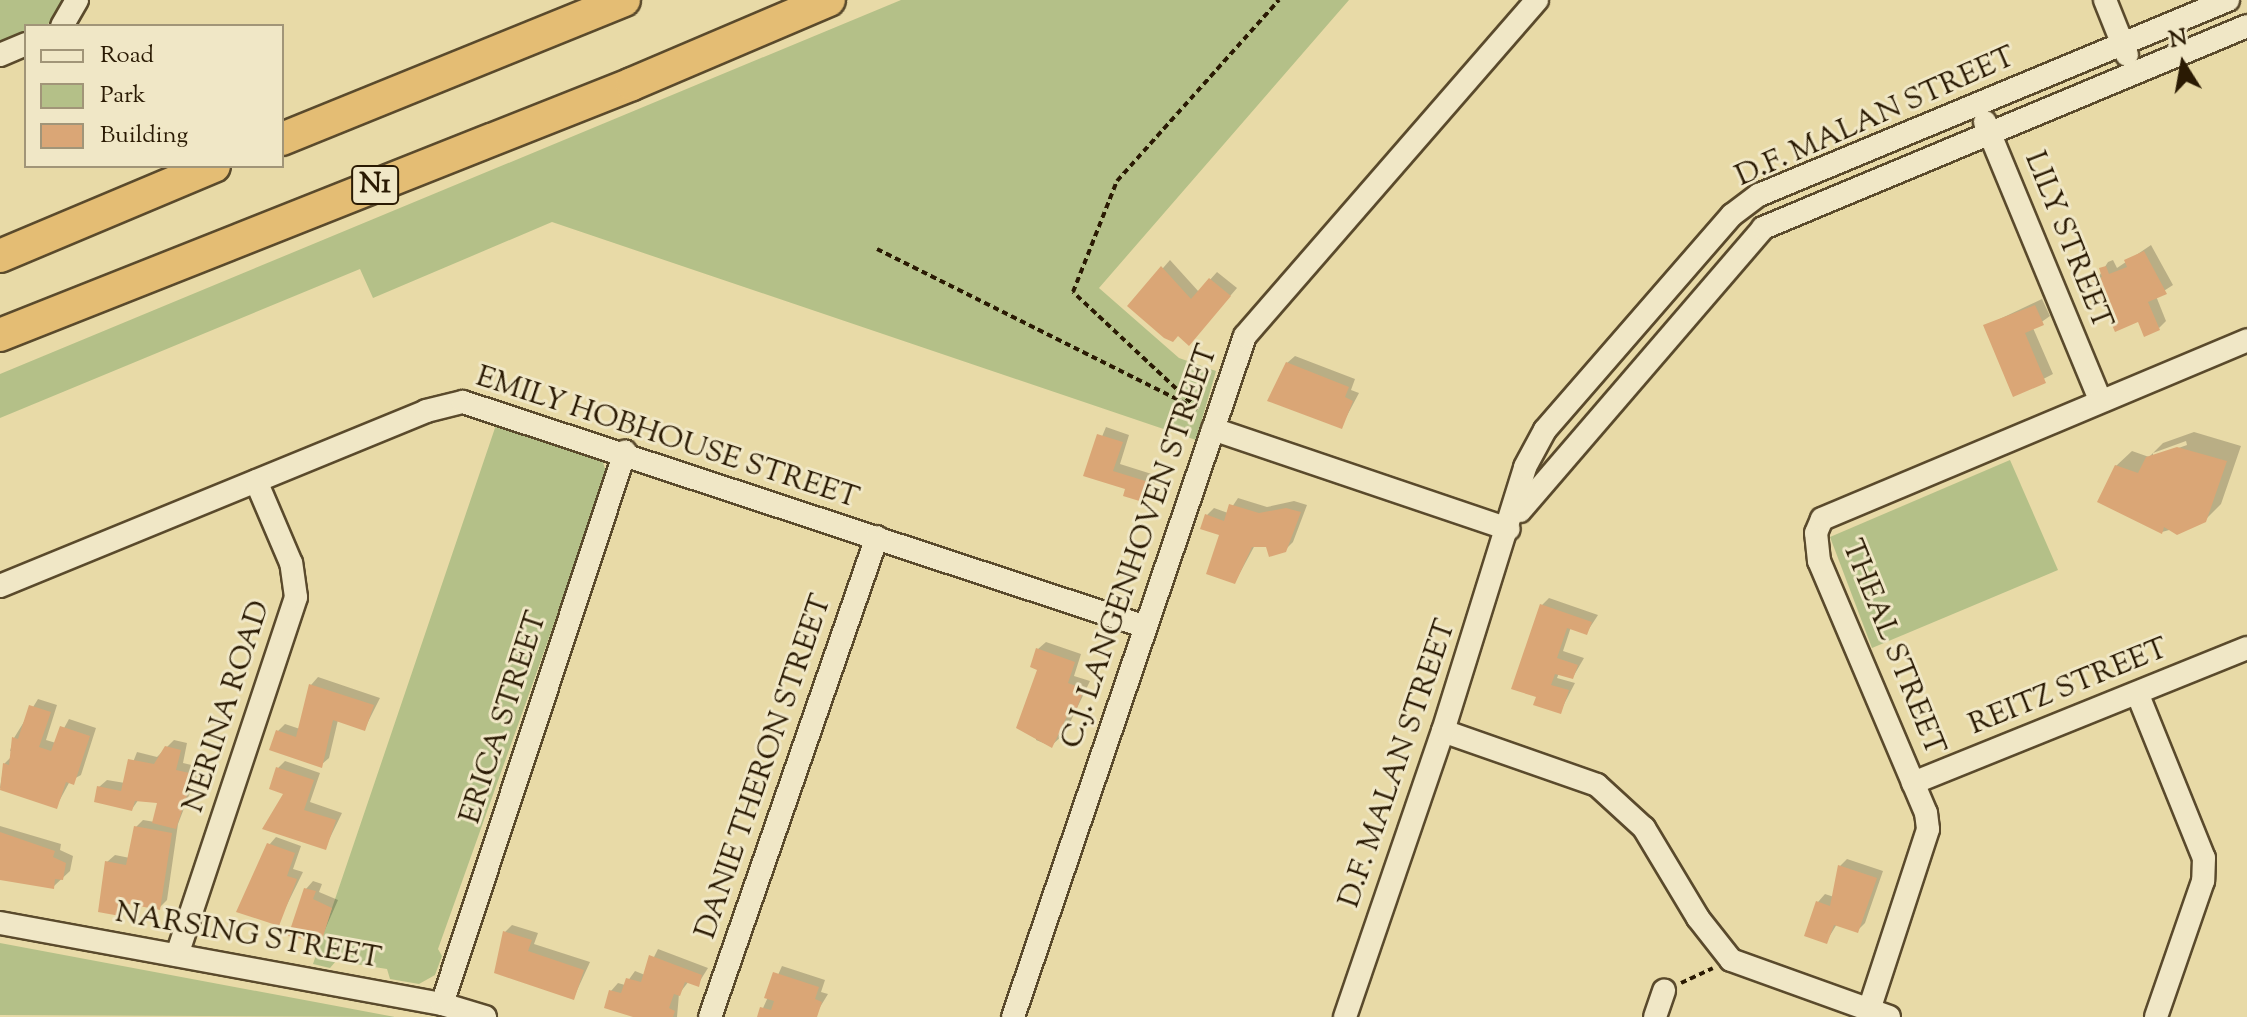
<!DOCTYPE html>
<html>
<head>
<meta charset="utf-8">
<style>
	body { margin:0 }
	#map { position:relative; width:2247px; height:1017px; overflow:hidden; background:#e8daa7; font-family:"Sorts Mill Goudy",serif }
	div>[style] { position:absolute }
	.green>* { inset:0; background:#b4c088 }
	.shadow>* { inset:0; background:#0003 }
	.building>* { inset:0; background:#daa676 }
	.path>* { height:4px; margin-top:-2px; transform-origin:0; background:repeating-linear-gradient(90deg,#2a1a03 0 6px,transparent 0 10px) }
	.roads { filter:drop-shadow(2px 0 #5a4a2c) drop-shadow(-2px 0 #5a4a2c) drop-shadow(0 2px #5a4a2c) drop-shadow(0 -2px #5a4a2c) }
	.minor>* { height:22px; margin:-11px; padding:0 11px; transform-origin:11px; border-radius:11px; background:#f0e7c6 }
	.highway>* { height:32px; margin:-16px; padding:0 16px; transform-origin:16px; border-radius:16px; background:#e4bd74 }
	span { translate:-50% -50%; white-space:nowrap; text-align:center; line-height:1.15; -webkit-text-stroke:6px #f0e7c6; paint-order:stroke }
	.shield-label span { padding:2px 6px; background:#f0e7c6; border:2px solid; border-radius:6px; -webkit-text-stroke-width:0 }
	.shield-label { font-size:28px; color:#2a1a03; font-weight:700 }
	.street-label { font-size:30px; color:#2a1a03 }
	.legend { position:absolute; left:24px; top:24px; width:260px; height:144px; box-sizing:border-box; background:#f0e7c6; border:2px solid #a19578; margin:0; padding:10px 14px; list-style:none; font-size:24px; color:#2a1a03 }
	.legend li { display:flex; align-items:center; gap:16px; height:40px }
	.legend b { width:40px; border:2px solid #a19578 }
	.north { position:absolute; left:2143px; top:24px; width:80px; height:80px; -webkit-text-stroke:6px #f0e7c6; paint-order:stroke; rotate:349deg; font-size:22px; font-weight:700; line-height:32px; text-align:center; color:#2a1a03 }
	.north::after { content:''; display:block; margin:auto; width:28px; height:36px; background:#2a1a03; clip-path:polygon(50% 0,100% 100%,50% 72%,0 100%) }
</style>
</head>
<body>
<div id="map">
	<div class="green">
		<i style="clip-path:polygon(0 0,65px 0,48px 24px,26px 26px,26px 33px,0 44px)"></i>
		<i style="clip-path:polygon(901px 0,1349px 0,1099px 288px,1179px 358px,1216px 371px,1196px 440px,552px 222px,373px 298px,360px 269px,0 418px,0 374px)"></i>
		<i style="clip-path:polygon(496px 425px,570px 451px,577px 447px,602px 459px,607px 475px,438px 949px,442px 956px,435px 975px,419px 984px,390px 979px,387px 969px,336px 961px,330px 968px,313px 964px)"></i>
		<i style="clip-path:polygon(2010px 460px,2058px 570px,1872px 648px,1830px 537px)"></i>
		<i style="clip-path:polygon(0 943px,144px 970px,395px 1017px,0 1015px)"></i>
	</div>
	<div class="shadow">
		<i style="clip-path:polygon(2151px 245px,2173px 285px,2156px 296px,2166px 321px,2159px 328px,2139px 320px,2096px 281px,2108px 262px,2113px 260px,2117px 268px)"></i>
		<i style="clip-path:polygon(1170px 260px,1199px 292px,1217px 272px,1237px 288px,1196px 336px,1178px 334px,1130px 306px)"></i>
		<i style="clip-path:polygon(2042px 299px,2050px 316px,2033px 328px,2053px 374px,2014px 394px,1985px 326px)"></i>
		<i style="clip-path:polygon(1295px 356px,1355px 379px,1351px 390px,1359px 393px,1341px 427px,1287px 363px)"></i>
		<i style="clip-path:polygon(1106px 427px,1129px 435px,1120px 464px,1158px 476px,1146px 501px,1128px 488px,1086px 475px)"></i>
		<i style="clip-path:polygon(evenodd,2194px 432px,2241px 446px,2221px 504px,2205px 520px,2162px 532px,2116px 466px,2132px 451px,2149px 457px,2163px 443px,2194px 432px,2186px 441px,2187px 445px,2153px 457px,2153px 453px,2186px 441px)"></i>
		<i style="clip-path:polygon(1238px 498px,1267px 507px,1294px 501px,1307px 505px,1293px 542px,1285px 550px,1255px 545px,1235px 582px,1221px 534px,1207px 515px,1214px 508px,1228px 513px)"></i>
		<i style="clip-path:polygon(1549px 598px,1598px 615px,1587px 632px,1571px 627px,1563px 651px,1584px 658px,1573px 677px,1559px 673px,1557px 678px,1575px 683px,1560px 712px,1536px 704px,1542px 605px)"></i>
		<i style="clip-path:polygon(1046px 642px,1081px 654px,1074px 676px,1090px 681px,1065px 733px,1051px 746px,1036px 740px,1038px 649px)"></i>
		<i style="clip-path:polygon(318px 677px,380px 698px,365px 728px,338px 720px,329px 758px,321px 765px,278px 731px,285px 724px,300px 729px,311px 685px)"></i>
		<i style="clip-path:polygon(38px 699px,57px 705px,46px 740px,56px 743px,69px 719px,96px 728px,81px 775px,70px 781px,56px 807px,0 788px,4px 764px,16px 752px,10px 751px,14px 738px)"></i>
		<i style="clip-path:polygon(174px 740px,187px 743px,183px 763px,200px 767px,178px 824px,167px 900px,160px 907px,128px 902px,120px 914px,107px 862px,115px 855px,130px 858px,136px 827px,143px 820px,155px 822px,159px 801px,139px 799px,132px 809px,99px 787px,107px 780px,125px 783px,137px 752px,157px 757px)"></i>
		<i style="clip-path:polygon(285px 761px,320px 773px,310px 802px,342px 813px,325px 848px,286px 793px,278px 768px)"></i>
		<i style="clip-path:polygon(0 826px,61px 844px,60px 850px,73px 856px,70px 871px,53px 887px,0 878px)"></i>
		<i style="clip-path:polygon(276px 837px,301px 846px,293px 869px,303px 872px,278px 923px,269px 845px)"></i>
		<i style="clip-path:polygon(1847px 859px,1883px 871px,1865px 923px,1858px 930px,1837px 924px,1826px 942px,1818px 902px,1825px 894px,1834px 897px,1840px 866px)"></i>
		<i style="clip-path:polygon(313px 881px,322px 884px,319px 892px,338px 900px,320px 941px,306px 889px)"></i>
		<i style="clip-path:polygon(512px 925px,538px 933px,534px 944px,590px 962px,574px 997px,505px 932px)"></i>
		<i style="clip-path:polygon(658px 949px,708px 968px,698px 984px,689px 981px,679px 994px,677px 1017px,640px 1017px,611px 991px,618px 983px,625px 985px,635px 971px,645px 975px)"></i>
		<i style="clip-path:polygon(782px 966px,825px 980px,821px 992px,828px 994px,814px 1017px,759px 1017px)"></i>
	</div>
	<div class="building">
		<i style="clip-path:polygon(2144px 251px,2167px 294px,2148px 302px,2160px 330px,2144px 337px,2138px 322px,2115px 332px,2093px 281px,2102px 277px,2099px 268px,2106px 266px,2109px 274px,2127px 267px,2124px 260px)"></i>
		<i style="clip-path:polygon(1161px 266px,1191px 299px,1209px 278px,1231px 296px,1189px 346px,1178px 336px,1173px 342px,1164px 338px,1127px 306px)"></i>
		<i style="clip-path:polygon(2035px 305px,2044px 325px,2025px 333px,2046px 383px,2013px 397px,1983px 325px)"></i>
		<i style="clip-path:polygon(1286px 362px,1349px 387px,1345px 397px,1353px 401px,1342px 429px,1267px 401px)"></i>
		<i style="clip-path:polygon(1097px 434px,1123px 442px,1113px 471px,1152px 483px,1146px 503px,1123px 496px,1125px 489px,1083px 476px)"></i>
		<i style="clip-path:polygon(2177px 447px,2227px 461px,2206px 522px,2177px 535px,2164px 527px,2162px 534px,2097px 502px,2115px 465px,2138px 473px,2146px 457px)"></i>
		<i style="clip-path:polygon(1229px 504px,1259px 513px,1286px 508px,1301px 512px,1286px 552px,1269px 557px,1266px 547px,1252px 547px,1235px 584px,1206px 574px,1219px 535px,1200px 529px,1205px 514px,1224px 521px)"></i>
		<i style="clip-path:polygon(1540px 604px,1592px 622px,1587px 635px,1567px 628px,1557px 658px,1578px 665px,1573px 679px,1555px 674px,1551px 685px,1569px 690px,1561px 714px,1533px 705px,1536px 697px,1511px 689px)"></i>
		<i style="clip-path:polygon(1036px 648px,1075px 662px,1068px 683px,1084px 689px,1074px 716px,1068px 714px,1052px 748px,1016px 728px,1037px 670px,1030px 667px)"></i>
		<i style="clip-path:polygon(309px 684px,374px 705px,365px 731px,333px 720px,322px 768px,269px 750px,276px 730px,296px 737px)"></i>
		<i style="clip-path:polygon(29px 705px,51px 712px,39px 747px,51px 751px,60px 726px,90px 736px,74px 785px,66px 782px,57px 809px,0 790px,3px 763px,9px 765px,12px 737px,18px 739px)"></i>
		<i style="clip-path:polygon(165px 746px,181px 750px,176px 770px,194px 774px,176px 829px,152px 823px,157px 803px,135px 801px,132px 811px,94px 802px,97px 786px,121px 791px,128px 759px,154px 764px)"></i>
		<i style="clip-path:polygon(276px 767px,314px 780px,304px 810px,336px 820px,326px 850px,262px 829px,283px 794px,269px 789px)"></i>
		<i style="clip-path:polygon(134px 826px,172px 833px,160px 910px,123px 903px,120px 916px,98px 912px,105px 861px,126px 865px)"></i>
		<i style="clip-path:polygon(0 832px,55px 851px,53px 857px,66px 863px,63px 880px,55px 879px,54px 889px,0 880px)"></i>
		<i style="clip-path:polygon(267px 843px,295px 853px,287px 876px,297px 879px,279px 926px,236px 912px)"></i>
		<i style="clip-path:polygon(1838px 865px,1877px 878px,1858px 933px,1834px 925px,1827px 944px,1804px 936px,1816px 901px,1830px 906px)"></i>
		<i style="clip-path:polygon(304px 888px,316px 891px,313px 899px,332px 908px,321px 943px,288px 936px)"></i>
		<i style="clip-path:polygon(503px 931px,532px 940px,528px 951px,584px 970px,574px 1000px,494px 973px)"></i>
		<i style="clip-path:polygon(649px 955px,702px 975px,699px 987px,685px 982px,680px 996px,674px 994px,669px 1008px,675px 1011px,673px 1017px,633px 1017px,604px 1008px,609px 990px,621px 993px,626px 978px,641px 982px)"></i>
		<i style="clip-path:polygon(773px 972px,819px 987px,815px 999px,822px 1002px,817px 1017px,757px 1017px,760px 1007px,771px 1010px,774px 1001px,764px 998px)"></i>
	</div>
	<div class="path">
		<i style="left:877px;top:249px;width:353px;rotate:26.6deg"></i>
		<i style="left:1198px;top:409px;width:171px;rotate:-136.9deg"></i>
		<i style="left:1073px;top:292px;width:119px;rotate:-68.4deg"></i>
		<i style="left:1117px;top:181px;width:243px;rotate:-48.2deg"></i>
		<i style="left:1681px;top:983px;width:35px;rotate:-25deg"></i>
	</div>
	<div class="roads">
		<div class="minor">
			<i style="left:2105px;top:0;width:59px;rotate:68.2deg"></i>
			<i style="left:62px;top:26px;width:30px;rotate:-60deg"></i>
			<i style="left:0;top:55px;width:28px;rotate:-23deg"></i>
			<i style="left:1985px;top:122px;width:301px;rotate:67.5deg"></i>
			<i style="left:1213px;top:429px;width:312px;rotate:18.7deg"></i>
			<i style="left:1520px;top:511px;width:373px;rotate:-49.3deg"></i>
			<i style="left:1763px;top:228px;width:524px;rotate:-22.65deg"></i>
			<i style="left:0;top:586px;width:461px;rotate:-22.3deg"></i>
			<i style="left:426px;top:411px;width:38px;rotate:-14deg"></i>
			<i style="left:463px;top:402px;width:719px;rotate:18.23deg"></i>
			<i style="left:2138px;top:695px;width:176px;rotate:68deg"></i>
			<i style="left:2204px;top:858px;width:23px;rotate:92deg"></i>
			<i style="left:2203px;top:881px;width:144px;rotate:109.1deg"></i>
			<i style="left:1443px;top:731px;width:163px;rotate:19.3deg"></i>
			<i style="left:1597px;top:785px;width:64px;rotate:42.5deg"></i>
			<i style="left:1644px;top:828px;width:105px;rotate:59deg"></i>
			<i style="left:1698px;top:918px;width:53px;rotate:51.8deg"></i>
			<i style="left:1731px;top:960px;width:168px;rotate:19.8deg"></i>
			<i style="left:1913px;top:783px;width:360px;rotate:-22deg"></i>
			<i style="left:0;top:923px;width:449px;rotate:10.4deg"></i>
			<i style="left:442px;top:1004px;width:45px;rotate:16.8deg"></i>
			<i style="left:177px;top:955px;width:377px;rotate:-71.6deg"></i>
			<i style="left:296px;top:597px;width:34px;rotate:-98deg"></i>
			<i style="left:291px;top:563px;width:89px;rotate:-113.1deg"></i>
			<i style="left:442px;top:1004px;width:582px;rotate:-71.66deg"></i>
			<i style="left:1869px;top:1010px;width:190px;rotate:-71.9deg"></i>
			<i style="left:1928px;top:829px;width:16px;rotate:-97deg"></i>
			<i style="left:1926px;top:813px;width:274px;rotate:-113deg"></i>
			<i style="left:1819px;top:561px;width:28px;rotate:-96deg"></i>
			<i style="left:1816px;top:533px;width:15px;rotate:-67deg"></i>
			<i style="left:1822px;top:519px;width:461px;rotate:-22.8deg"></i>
			<i style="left:710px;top:1017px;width:508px;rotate:-70.82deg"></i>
			<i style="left:1013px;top:1017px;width:719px;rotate:-71.19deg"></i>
			<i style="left:1245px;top:336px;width:445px;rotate:-49deg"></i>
			<i style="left:1345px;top:1017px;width:302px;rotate:-71.1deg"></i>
			<i style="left:1443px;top:731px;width:276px;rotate:-72.7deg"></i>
			<i style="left:1525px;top:467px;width:42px;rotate:-61.6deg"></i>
			<i style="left:1545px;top:430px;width:285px;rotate:-49deg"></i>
			<i style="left:1732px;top:215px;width:34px;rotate:-37deg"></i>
			<i style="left:1759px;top:195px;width:508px;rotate:-22.58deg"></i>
			<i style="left:1655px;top:1017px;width:28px;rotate:-71deg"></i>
		</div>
		<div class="highway">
			<i style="left:282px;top:139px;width:369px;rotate:-22.1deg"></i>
			<i style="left:0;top:256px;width:232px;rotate:-22.8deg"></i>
			<i style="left:0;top:335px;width:680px;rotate:-21.66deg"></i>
			<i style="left:632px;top:84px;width:214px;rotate:-23.1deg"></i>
		</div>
	</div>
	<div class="shield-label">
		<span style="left:375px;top:185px">N1</span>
	</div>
	<div class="street-label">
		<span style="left:1876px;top:118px;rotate:-24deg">D.F. MALAN STREET</span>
		<span style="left:2067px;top:241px;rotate:68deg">LILY STREET</span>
		<span style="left:667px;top:439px;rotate:18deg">EMILY HOBHOUSE STREET</span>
		<span style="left:1141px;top:547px;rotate:-71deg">C.J. LANGENHOVEN STREET</span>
		<span style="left:1892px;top:648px;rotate:68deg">THEAL STREET</span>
		<span style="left:2069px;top:688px;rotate:-22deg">REITZ STREET</span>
		<span style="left:228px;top:707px;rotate:-72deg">NERINA ROAD</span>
		<span style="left:505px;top:718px;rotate:-72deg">ERICA STREET</span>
		<span style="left:1399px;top:764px;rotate:-71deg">D.F. MALAN STREET</span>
		<span style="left:765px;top:767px;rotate:-71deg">DANIE THERON STREET</span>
		<span style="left:248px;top:937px;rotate:10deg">NARSING STREET</span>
	</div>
	<ul class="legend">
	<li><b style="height:10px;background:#f0e7c6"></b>Road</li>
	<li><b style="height:22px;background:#b4c088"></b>Park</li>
	<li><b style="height:22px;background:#daa676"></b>Building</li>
	</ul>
	<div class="north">N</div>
</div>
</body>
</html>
